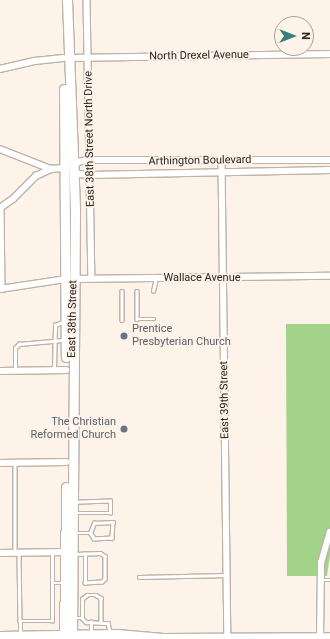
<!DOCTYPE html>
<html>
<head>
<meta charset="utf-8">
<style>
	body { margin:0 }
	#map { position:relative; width:330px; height:639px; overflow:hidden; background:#fef3e8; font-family:Roboto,sans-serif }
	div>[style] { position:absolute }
	.green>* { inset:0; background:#a3d38a }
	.roads { filter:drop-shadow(1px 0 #beb3a9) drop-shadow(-1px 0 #beb3a9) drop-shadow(0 1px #beb3a9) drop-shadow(0 -1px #beb3a9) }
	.service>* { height:2.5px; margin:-1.25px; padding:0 1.25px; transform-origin:1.25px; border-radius:1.25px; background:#fff }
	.minor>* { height:5.5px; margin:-2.75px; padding:0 2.75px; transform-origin:2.75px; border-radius:2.75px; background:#fff }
	.primary>* { height:9px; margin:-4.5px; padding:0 4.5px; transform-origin:4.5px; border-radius:4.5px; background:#fff }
	.dots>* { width:11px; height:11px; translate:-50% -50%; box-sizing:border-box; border:2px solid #fef3e8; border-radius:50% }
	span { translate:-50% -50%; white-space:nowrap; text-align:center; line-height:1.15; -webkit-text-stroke:3.5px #fef3e8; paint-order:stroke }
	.street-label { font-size:11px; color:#292521 }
	.worship-label { font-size:11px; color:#5b616d }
	.left { translate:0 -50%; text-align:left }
	.right { translate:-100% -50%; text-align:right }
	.north { position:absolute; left:274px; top:16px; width:40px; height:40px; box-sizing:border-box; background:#fef3e8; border:1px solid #a9a198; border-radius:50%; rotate:90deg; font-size:11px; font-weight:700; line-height:16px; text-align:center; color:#292521 }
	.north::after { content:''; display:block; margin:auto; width:14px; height:18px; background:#37807e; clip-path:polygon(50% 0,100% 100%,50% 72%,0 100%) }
</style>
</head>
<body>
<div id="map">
	<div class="green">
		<i style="clip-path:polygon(286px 324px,330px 324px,330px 555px,327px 576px,287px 576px)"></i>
	</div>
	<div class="roads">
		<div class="service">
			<i style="left:122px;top:291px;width:29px;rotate:90deg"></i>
			<i style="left:137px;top:291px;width:28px;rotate:90deg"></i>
			<i style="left:137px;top:319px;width:17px"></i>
			<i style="left:153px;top:291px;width:13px;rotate:-77deg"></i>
			<i style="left:15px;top:370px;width:22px;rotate:-90deg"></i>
			<i style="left:15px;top:348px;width:6px;rotate:-45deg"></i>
			<i style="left:19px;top:344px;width:44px;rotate:-5.2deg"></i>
			<i style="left:54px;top:370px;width:45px;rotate:-88.7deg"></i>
			<i style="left:55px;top:325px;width:9px;rotate:-21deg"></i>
			<i style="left:15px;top:463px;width:89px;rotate:90deg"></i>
			<i style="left:74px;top:513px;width:36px"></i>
			<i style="left:110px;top:513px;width:12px;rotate:-90deg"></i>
			<i style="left:110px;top:501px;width:35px;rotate:178deg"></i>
			<i style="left:74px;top:533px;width:16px"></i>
			<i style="left:90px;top:533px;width:11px;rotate:-68deg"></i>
			<i style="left:94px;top:523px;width:19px;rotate:-3deg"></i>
			<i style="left:113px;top:522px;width:16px;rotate:94deg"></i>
			<i style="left:112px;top:538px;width:18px;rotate:177deg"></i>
			<i style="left:94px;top:539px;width:7px;rotate:-124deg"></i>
			<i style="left:19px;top:553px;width:68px;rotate:89.2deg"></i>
			<i style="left:75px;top:554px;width:25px;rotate:-2deg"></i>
			<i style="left:100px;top:553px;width:6px;rotate:31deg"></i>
			<i style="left:105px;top:556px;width:23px;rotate:90deg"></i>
			<i style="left:105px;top:579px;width:4px;rotate:135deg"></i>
			<i style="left:102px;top:582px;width:17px;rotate:177deg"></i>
			<i style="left:85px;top:583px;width:29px;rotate:-90deg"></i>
			<i style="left:139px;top:577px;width:88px;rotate:-1.3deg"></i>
			<i style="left:321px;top:580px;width:9px"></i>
			<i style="left:52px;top:583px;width:11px"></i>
			<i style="left:75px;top:618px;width:7px"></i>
			<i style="left:82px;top:618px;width:6px;rotate:45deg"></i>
			<i style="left:86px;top:622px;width:22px;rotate:3deg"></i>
			<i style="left:108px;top:623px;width:9px;rotate:77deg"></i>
			<i style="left:82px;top:618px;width:19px;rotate:-90deg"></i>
			<i style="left:82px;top:599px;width:6px;rotate:-39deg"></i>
			<i style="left:87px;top:595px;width:9px"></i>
			<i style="left:96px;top:595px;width:6px;rotate:31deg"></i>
			<i style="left:101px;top:598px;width:23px;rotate:90deg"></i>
			<i style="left:91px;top:633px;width:11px;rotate:-90deg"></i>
			<i style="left:20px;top:634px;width:13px;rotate:-90deg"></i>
			<i style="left:20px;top:621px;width:32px"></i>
			<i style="left:52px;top:621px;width:68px;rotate:-90deg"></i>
		</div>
		<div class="minor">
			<i style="left:87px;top:0;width:278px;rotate:89deg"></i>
			<i style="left:68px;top:58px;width:262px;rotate:-0.9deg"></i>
			<i style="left:0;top:69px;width:36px;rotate:-13deg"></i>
			<i style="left:35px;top:61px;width:28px;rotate:-6deg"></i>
			<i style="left:0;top:149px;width:55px;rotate:21.4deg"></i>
			<i style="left:222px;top:161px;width:478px;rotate:89.3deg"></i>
			<i style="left:74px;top:167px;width:6px;rotate:-51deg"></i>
			<i style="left:78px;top:162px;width:9px;rotate:-13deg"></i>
			<i style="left:87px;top:160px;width:243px"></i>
			<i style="left:74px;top:168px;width:7px;rotate:56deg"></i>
			<i style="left:78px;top:174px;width:13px;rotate:4deg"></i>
			<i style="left:91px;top:175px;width:239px;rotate:-1.2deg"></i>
			<i style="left:1px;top:207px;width:82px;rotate:89.3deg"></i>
			<i style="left:0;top:208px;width:16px;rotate:-35deg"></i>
			<i style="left:13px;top:199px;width:33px;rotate:-45deg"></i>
			<i style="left:36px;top:176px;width:17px;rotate:-25deg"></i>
			<i style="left:51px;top:169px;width:16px;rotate:-4deg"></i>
			<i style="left:74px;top:279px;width:256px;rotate:-0.7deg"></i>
			<i style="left:0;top:289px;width:67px;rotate:-8.6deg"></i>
			<i style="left:0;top:371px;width:66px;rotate:-0.9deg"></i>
			<i style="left:0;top:463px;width:66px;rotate:-0.9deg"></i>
			<i style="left:0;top:553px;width:65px;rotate:-0.9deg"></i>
			<i style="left:320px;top:638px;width:75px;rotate:-89.2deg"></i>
			<i style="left:321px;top:563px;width:32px;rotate:-74deg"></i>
		</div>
		<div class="primary">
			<i style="left:67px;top:0;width:211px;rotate:87.8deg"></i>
			<i style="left:75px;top:211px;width:428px;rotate:90.4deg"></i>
			<i style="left:64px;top:89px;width:268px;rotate:89.6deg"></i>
			<i style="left:0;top:636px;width:117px;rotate:-1deg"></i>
			<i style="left:117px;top:634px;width:46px;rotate:5deg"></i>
			<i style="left:163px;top:638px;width:167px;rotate:-0.3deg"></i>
			<i style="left:64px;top:639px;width:152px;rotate:-89.2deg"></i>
		</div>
	</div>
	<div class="dots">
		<i style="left:124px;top:336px;background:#6b7280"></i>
		<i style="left:124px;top:429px;background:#6b7280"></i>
	</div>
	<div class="street-label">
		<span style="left:199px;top:56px;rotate:-1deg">North Drexel Avenue</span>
		<span style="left:90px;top:139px;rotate:-91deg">East 38th Street North Drive</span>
		<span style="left:200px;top:161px;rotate:-1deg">Arthington Boulevard</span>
		<span style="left:202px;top:278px">Wallace Avenue</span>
		<span style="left:73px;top:319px;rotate:-89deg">East 38th Street</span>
		<span style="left:225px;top:400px;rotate:-91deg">East 39th Street</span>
	</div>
	<div class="worship-label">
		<span class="left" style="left:132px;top:336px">Prentice<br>Presbyterian Church</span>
		<span class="right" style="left:116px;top:429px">The Christian<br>Reformed Church</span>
	</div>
	<div class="north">N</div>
</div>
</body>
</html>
